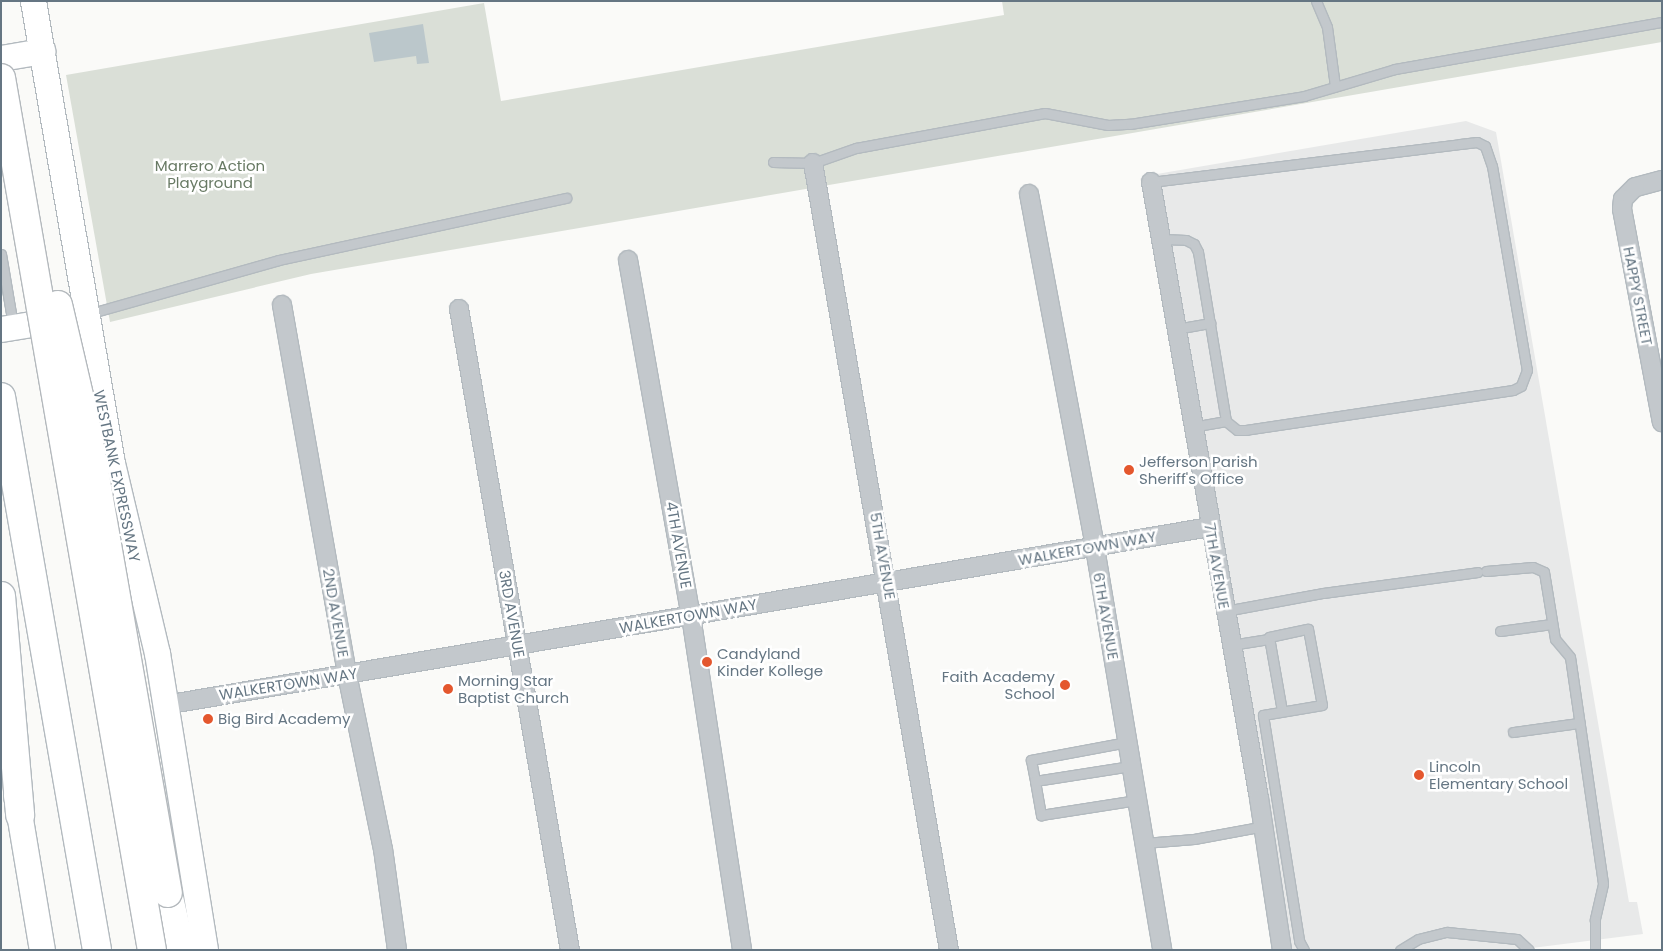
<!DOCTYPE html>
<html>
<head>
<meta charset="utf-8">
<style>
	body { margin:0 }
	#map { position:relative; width:1663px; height:951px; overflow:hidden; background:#fafaf8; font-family:Poppins,sans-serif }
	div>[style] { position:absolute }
	.built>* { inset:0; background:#e8e9e9 }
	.green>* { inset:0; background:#dadfd7 }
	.water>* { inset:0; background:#bbc7cb }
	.roads { filter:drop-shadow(1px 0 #b3babf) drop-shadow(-1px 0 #b3babf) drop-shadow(0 1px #b3babf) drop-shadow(0 -1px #b3babf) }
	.service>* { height:9px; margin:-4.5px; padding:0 4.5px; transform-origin:4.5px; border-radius:4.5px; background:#c3c8cc }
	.minor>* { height:18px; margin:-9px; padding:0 9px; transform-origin:9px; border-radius:9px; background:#c3c8cc }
	.secondary>* { height:25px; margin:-12.5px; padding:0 12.5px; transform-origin:12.5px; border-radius:12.5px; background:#fff }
	.motorway>* { height:28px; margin:-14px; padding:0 14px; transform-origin:14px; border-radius:14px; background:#fff }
	.bridges { filter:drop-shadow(1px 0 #b4b9bd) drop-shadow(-1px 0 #b4b9bd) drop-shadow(0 1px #b4b9bd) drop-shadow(0 -1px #b4b9bd) }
	.motorway-bridge>* { height:28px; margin:-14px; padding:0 14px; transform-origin:14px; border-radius:14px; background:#fff }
	.dots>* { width:14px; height:14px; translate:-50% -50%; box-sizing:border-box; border:2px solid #fff; border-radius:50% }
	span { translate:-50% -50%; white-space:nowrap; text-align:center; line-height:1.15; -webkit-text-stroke:5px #fff; paint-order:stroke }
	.park-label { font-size:15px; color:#687a64 }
	.street-label { font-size:15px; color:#657683 }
	.poi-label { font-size:15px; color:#657683 }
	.left { translate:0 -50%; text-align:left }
	.right { translate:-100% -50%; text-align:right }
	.frame { position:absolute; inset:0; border:2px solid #657683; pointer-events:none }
</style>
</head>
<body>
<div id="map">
	<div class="built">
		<i style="clip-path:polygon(1466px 121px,1496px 132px,1629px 902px,1637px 902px,1643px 934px,1516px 950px,1290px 950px,1157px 174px)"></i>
	</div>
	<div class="green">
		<i style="clip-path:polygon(1002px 1px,1662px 1px,1662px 42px,311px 274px,110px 322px,66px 75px,484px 3px,501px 101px,1004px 15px)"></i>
	</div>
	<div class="water">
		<i style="clip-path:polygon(423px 24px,429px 63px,417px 64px,416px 56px,374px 62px,369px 33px)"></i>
	</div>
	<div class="roads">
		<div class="service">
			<i style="left:1316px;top:1px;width:28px;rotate:67deg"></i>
			<i style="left:1327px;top:27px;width:60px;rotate:82.3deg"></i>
			<i style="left:773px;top:162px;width:40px;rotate:1.4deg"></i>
			<i style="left:813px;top:163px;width:46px;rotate:-19.2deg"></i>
			<i style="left:856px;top:148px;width:192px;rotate:-10.5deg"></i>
			<i style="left:1045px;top:113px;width:64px;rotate:10.8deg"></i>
			<i style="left:1108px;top:125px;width:22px;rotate:-3deg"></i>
			<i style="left:1130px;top:124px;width:176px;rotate:-9.1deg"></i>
			<i style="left:1304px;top:96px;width:95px;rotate:-16.5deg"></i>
			<i style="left:1395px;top:69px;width:271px;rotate:-10deg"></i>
			<i style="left:1151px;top:182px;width:311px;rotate:-7deg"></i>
			<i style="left:1460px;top:144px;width:17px;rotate:-7deg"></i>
			<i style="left:1477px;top:142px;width:9px;rotate:27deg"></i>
			<i style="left:1485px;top:146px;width:21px;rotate:71deg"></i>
			<i style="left:1492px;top:166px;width:207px;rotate:80.3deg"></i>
			<i style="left:1527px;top:370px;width:17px;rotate:111deg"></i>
			<i style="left:1521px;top:386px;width:9px;rotate:153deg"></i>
			<i style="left:1513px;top:390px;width:270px;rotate:171.5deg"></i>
			<i style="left:1246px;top:430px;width:9px;rotate:180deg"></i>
			<i style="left:1237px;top:430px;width:14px;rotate:-141deg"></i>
			<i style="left:1226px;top:421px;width:34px;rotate:170deg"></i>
			<i style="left:1161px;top:239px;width:25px;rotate:2deg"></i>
			<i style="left:1186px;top:240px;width:9px;rotate:27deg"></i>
			<i style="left:1194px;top:244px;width:9px;rotate:63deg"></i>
			<i style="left:1198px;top:252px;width:171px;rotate:80.6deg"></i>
			<i style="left:1px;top:254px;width:72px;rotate:80.4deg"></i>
			<i style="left:88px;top:314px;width:198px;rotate:-15.8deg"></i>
			<i style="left:279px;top:260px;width:294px;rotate:-12.2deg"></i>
			<i style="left:1176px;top:329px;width:35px;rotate:-10deg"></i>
			<i style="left:1486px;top:571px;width:47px;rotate:-4.9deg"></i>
			<i style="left:1533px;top:567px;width:12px;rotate:24deg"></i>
			<i style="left:1544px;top:572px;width:68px;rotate:80.7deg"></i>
			<i style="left:1555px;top:639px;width:23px;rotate:50deg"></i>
			<i style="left:1570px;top:657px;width:229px;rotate:81.7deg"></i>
			<i style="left:1603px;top:884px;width:37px;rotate:103deg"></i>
			<i style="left:1595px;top:920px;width:30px;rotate:90deg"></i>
			<i style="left:1225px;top:611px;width:100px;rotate:-10.4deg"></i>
			<i style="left:1323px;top:593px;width:156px;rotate:-7.7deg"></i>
			<i style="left:1500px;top:631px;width:52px;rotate:-7.7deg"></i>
			<i style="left:1231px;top:645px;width:38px;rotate:-9deg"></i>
			<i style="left:1282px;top:711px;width:75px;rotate:-100deg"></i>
			<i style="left:1269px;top:637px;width:40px;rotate:-12deg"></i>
			<i style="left:1308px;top:629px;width:77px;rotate:79.6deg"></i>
			<i style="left:1322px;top:705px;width:60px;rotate:170.4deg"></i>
			<i style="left:1263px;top:715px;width:229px;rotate:80.9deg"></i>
			<i style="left:1299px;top:941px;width:10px;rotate:61deg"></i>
			<i style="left:1513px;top:732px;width:67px;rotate:-7.8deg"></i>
			<i style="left:1127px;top:742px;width:98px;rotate:169.4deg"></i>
			<i style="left:1031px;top:760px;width:21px;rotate:79deg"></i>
			<i style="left:1035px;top:781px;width:35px;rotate:80deg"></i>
			<i style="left:1041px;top:815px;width:97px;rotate:-8.9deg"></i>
			<i style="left:1035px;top:781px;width:97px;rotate:-8.9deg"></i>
			<i style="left:1144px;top:843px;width:50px;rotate:-4.6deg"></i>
			<i style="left:1194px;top:839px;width:71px;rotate:-10.5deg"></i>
			<i style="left:1400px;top:950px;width:21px;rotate:-31deg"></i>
			<i style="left:1418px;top:939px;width:30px;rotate:-14deg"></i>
			<i style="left:1447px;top:932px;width:70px;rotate:5.7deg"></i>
			<i style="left:1517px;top:939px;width:16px;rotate:43deg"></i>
		</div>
		<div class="minor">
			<i style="left:813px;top:163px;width:799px;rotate:80.2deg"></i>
			<i style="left:1662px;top:180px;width:28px;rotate:165deg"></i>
			<i style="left:1635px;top:187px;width:17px;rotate:135deg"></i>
			<i style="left:1623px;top:199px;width:10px;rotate:96deg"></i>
			<i style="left:1622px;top:209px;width:217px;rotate:79.4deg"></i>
			<i style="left:1151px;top:182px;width:625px;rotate:80.06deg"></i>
			<i style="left:1259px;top:798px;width:154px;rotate:81.4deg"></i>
			<i style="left:1029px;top:194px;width:360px;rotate:79.4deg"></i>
			<i style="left:1095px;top:548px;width:408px;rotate:80.5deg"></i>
			<i style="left:628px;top:260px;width:362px;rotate:80deg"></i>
			<i style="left:691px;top:616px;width:338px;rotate:81.3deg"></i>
			<i style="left:282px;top:305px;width:375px;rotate:80deg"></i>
			<i style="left:347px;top:674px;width:179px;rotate:78.4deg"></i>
			<i style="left:383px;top:849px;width:102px;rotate:82.1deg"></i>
			<i style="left:459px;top:309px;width:651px;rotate:80.18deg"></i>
			<i style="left:165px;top:705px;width:1060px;rotate:-9.67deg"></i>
		</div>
		<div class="secondary">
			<i style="left:33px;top:1px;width:469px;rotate:80.3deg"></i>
			<i style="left:112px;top:463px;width:195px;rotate:76.7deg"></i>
			<i style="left:157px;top:653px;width:301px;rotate:80.8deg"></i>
			<i style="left:1px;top:58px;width:42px;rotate:-9.7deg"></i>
			<i style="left:1px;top:329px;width:62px;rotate:-9.3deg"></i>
			<i style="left:16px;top:795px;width:157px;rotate:80.5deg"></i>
		</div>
		<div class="motorway">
			<i style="left:1px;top:397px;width:561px;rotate:80.15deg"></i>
			<i style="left:1px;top:596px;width:220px;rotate:85deg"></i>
			<i style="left:168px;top:893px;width:58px;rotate:77.2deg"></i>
		</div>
	</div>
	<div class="bridges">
		<div class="motorway-bridge">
			<i style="left:1px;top:78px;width:885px;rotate:80.18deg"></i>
			<i style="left:58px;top:305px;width:128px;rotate:76.9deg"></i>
			<i style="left:87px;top:430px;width:470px;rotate:80.1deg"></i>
		</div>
	</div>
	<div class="dots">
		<i style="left:1129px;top:470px;background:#e4572e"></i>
		<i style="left:707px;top:662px;background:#e4572e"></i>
		<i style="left:1065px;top:685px;background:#e4572e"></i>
		<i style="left:448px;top:689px;background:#e4572e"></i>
		<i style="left:208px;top:719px;background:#e4572e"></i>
		<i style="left:1419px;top:775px;background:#e4572e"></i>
	</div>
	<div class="park-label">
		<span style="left:210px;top:174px">Marrero Action<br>Playground</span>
	</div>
	<div class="street-label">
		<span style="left:1638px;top:296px;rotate:79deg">HAPPY STREET</span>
		<span style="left:117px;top:476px;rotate:78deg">WESTBANK EXPRESSWAY</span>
		<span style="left:679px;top:545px;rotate:80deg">4TH AVENUE</span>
		<span style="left:1087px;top:548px;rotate:-10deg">WALKERTOWN WAY</span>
		<span style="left:883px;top:556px;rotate:80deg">5TH AVENUE</span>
		<span style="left:1217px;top:566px;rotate:80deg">7TH AVENUE</span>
		<span style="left:336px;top:613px;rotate:80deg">2ND AVENUE</span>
		<span style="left:512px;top:614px;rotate:80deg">3RD AVENUE</span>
		<span style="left:688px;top:616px;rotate:-10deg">WALKERTOWN WAY</span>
		<span style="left:1106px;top:616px;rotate:80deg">6TH AVENUE</span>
		<span style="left:288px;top:684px;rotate:-9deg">WALKERTOWN WAY</span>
	</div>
	<div class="poi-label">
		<span class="left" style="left:1139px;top:470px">Jefferson Parish<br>Sheriff's Office</span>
		<span class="left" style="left:717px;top:662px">Candyland<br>Kinder Kollege</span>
		<span class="right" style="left:1055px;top:685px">Faith Academy<br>School</span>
		<span class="left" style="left:458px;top:689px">Morning Star<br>Baptist Church</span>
		<span class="left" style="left:218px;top:719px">Big Bird Academy</span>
		<span class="left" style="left:1429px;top:775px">Lincoln<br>Elementary School</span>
	</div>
	<div class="frame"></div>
</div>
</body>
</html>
